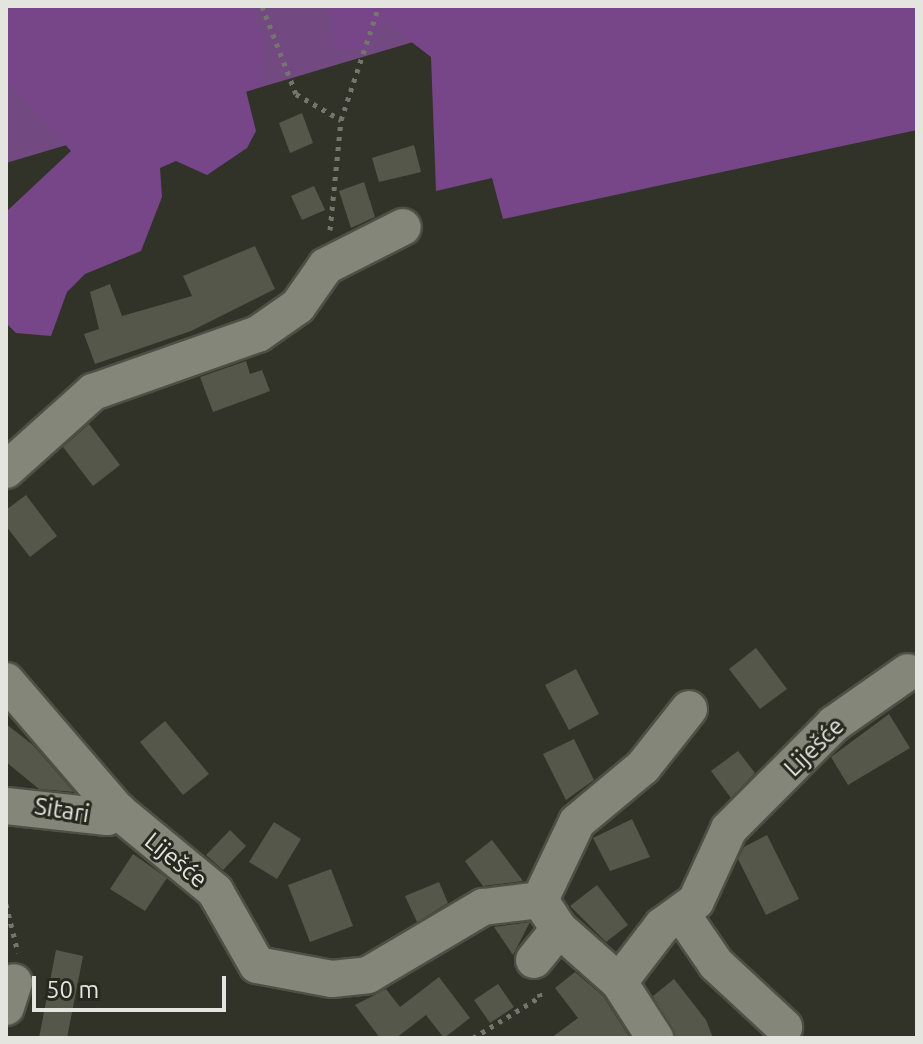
<!DOCTYPE html>
<html>
<head>
<meta charset="utf-8">
<style>
	body { margin:0 }
	#map { position:relative; width:923px; height:1044px; overflow:hidden; background:#313328; font-family:Ubuntu,sans-serif }
	div>[style] { position:absolute }
	.green>* { inset:0; background:#724a81 }
	.forest>* { inset:0; background:#764688 }
	.building>* { inset:0; background:#55574b }
	.path>* { height:5px; margin-top:-2.5px; transform-origin:0; background:repeating-linear-gradient(90deg,#74756c 0 4px,transparent 0 10px) }
	.roads { filter:drop-shadow(2px 0 #4e5046) drop-shadow(-2px 0 #4e5046) drop-shadow(0 2px #4e5046) drop-shadow(0 -2px #4e5046) }
	.minor>* { height:36px; margin:-18px; padding:0 18px; transform-origin:18px; border-radius:18px; background:#838679 }
	span { translate:-50% -50%; white-space:nowrap; text-align:center; line-height:1.15; -webkit-text-stroke:6px #27291e; paint-order:stroke }
	.street-label { font-size:24px; color:#e4e5de }
	.frame { position:absolute; inset:0; border:8px solid #e4e5de; pointer-events:none }
	.scale { position:absolute; left:32px; top:976px; width:194px; height:36px; box-sizing:border-box; border:4px solid #e4e5de; border-top:0; padding-left:10px; font-size:24px; line-height:28px; white-space:nowrap; color:#e4e5de; -webkit-text-stroke:6px #27291e; paint-order:stroke }
</style>
</head>
<body>
<div id="map">
	<div class="green">
		<i style="clip-path:polygon(6px 6px,534px 6px,6px 163px)"></i>
	</div>
	<div class="forest">
		<i style="clip-path:polygon(6px 6px,252px 6px,264px 47px,262px 85px,246px 91px,256px 131px,247px 148px,207px 175px,176px 161px,160px 168px,162px 197px,141px 251px,85px 274px,67px 292px,51px 336px,16px 333px,6px 323px,6px 212px,71px 151px,6px 81px)"></i>
		<i style="clip-path:polygon(328px 6px,917px 6px,917px 130px,503px 219px,492px 178px,436px 191px,431px 57px,384px 21px,361px 49px,335px 46px)"></i>
	</div>
	<div class="building">
		<i style="clip-path:polygon(302px 113px,313px 143px,290px 153px,279px 123px)"></i>
		<i style="clip-path:polygon(414px 145px,421px 172px,379px 182px,372px 158px)"></i>
		<i style="clip-path:polygon(364px 182px,375px 217px,351px 228px,339px 191px)"></i>
		<i style="clip-path:polygon(314px 186px,325px 210px,302px 220px,291px 196px)"></i>
		<i style="clip-path:polygon(255px 246px,275px 289px,191px 331px,95px 364px,84px 334px,99px 329px,90px 292px,110px 284px,122px 316px,192px 296px,183px 276px)"></i>
		<i style="clip-path:polygon(246px 361px,250px 374px,262px 370px,270px 391px,213px 412px,200px 377px)"></i>
		<i style="clip-path:polygon(89px 424px,120px 465px,93px 486px,63px 447px)"></i>
		<i style="clip-path:polygon(26px 495px,57px 536px,30px 557px,6px 526px,6px 510px)"></i>
		<i style="clip-path:polygon(756px 648px,787px 689px,760px 709px,729px 669px)"></i>
		<i style="clip-path:polygon(576px 669px,599px 714px,569px 730px,545px 685px)"></i>
		<i style="clip-path:polygon(889px 714px,910px 748px,848px 785px,831px 757px)"></i>
		<i style="clip-path:polygon(165px 721px,209px 774px,183px 795px,140px 742px)"></i>
		<i style="clip-path:polygon(6px 724px,33px 745px,74px 792px,39px 789px,6px 762px)"></i>
		<i style="clip-path:polygon(574px 739px,594px 780px,566px 800px,543px 754px)"></i>
		<i style="clip-path:polygon(738px 751px,755px 773px,731px 798px,711px 771px)"></i>
		<i style="clip-path:polygon(632px 819px,650px 857px,610px 871px,593px 838px)"></i>
		<i style="clip-path:polygon(274px 822px,301px 839px,277px 879px,249px 862px)"></i>
		<i style="clip-path:polygon(230px 830px,246px 846px,223px 870px,206px 855px)"></i>
		<i style="clip-path:polygon(767px 835px,799px 899px,766px 915px,738px 859px,744px 847px)"></i>
		<i style="clip-path:polygon(492px 840px,523px 881px,483px 886px,477px 878px,465px 861px)"></i>
		<i style="clip-path:polygon(133px 854px,167px 878px,145px 911px,110px 889px)"></i>
		<i style="clip-path:polygon(331px 869px,353px 926px,310px 942px,288px 885px)"></i>
		<i style="clip-path:polygon(439px 882px,448px 903px,417px 922px,405px 896px)"></i>
		<i style="clip-path:polygon(597px 885px,628px 925px,606px 942px,570px 906px)"></i>
		<i style="clip-path:polygon(530px 922px,513px 955px,494px 927px)"></i>
		<i style="clip-path:polygon(56px 950px,83px 956px,67px 1038px,39px 1038px)"></i>
		<i style="clip-path:polygon(575px 972px,603px 996px,630px 1038px,551px 1038px,578px 1018px,555px 988px)"></i>
		<i style="clip-path:polygon(439px 977px,470px 1018px,444px 1038px,426px 1015px,396px 1038px,380px 1038px,355px 1005px,386px 989px,400px 1007px)"></i>
		<i style="clip-path:polygon(674px 979px,706px 1020px,713px 1038px,676px 1038px,653px 996px)"></i>
		<i style="clip-path:polygon(498px 984px,514px 1007px,490px 1023px,474px 1000px)"></i>
	</div>
	<div class="path">
		<i style="left:262px;top:6px;width:94px;rotate:68.9deg"></i>
		<i style="left:296px;top:94px;width:52px;rotate:30deg"></i>
		<i style="left:330px;top:230px;width:111px;rotate:-84.3deg"></i>
		<i style="left:341px;top:120px;width:120px;rotate:-71.6deg"></i>
		<i style="left:6px;top:904px;width:50px;rotate:76.2deg"></i>
		<i style="left:473px;top:1038px;width:79px;rotate:-31.5deg"></i>
		<i style="left:540px;top:997px;width:8px;rotate:-97deg"></i>
	</div>
	<div class="roads">
		<div class="minor">
			<i style="left:6px;top:470px;width:117px;rotate:-41.9deg"></i>
			<i style="left:93px;top:392px;width:175px;rotate:-19.4deg"></i>
			<i style="left:258px;top:334px;width:49px;rotate:-35deg"></i>
			<i style="left:298px;top:306px;width:49px;rotate:-55deg"></i>
			<i style="left:326px;top:266px;width:86px;rotate:-26.9deg"></i>
			<i style="left:6px;top:681px;width:172px;rotate:49.3deg"></i>
			<i style="left:118px;top:811px;width:126px;rotate:39.5deg"></i>
			<i style="left:215px;top:891px;width:85px;rotate:60.4deg"></i>
			<i style="left:257px;top:965px;width:76px;rotate:10.6deg"></i>
			<i style="left:332px;top:979px;width:36px;rotate:-6deg"></i>
			<i style="left:368px;top:975px;width:134px;rotate:-30.6deg"></i>
			<i style="left:483px;top:907px;width:57px;rotate:-7deg"></i>
			<i style="left:540px;top:900px;width:35px;rotate:57deg"></i>
			<i style="left:559px;top:929px;width:80px;rotate:41.5deg"></i>
			<i style="left:619px;top:982px;width:67px;rotate:57.3deg"></i>
			<i style="left:6px;top:806px;width:102px;rotate:6.2deg"></i>
			<i style="left:107px;top:817px;width:13px;rotate:-29deg"></i>
			<i style="left:540px;top:900px;width:86px;rotate:-64.6deg"></i>
			<i style="left:577px;top:822px;width:86px;rotate:-39.8deg"></i>
			<i style="left:643px;top:767px;width:74px;rotate:-51.6deg"></i>
			<i style="left:681px;top:913px;width:62px;rotate:55.5deg"></i>
			<i style="left:716px;top:964px;width:93px;rotate:42.8deg"></i>
			<i style="left:534px;top:960px;width:40px;rotate:-51deg"></i>
			<i style="left:619px;top:982px;width:71px;rotate:-52.5deg"></i>
			<i style="left:662px;top:926px;width:42px;rotate:-36.3deg"></i>
			<i style="left:696px;top:901px;width:79px;rotate:-65.4deg"></i>
			<i style="left:729px;top:829px;width:148px;rotate:-45deg"></i>
			<i style="left:834px;top:724px;width:90px;rotate:-35.1deg"></i>
			<i style="left:6px;top:1007px;width:26px;rotate:-72deg"></i>
		</div>
	</div>
	<div class="street-label">
		<span style="left:814px;top:747px;rotate:-44deg">Liješće</span>
		<span style="left:62px;top:810px;rotate:9deg">Sitari</span>
		<span style="left:176px;top:860px;rotate:39deg">Liješće</span>
	</div>
	<div class="frame"></div>
	<div class="scale">50 m</div>
</div>
</body>
</html>
